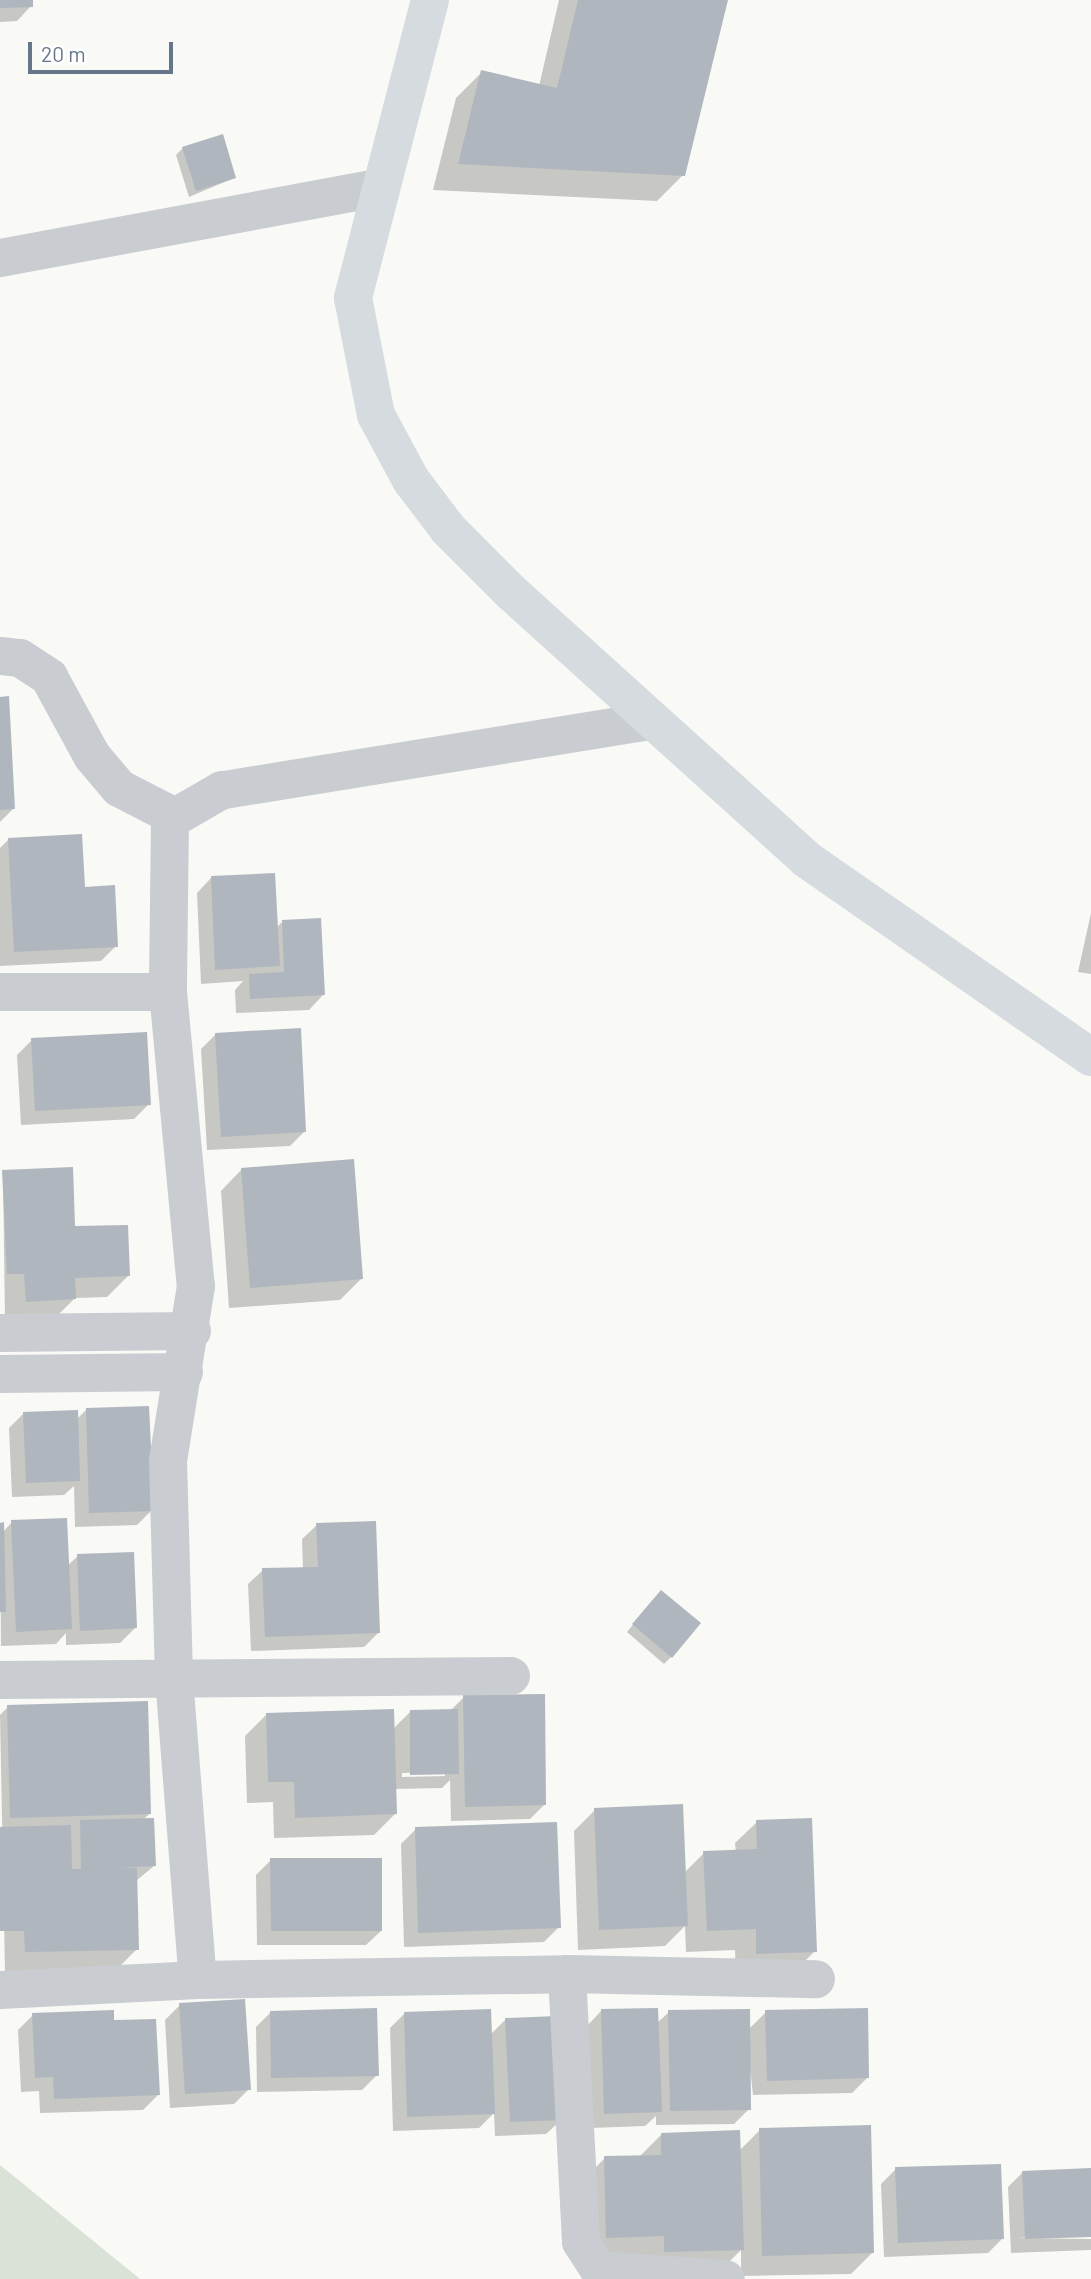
<!DOCTYPE html>
<html>
<head>
<meta charset="utf-8">
<style>
	body { margin:0 }
	#map { position:relative; width:1091px; height:2279px; overflow:hidden; background:#f9f9f6; font-family:Barlow,sans-serif }
	div>[style] { position:absolute }
	.green>* { inset:0; background:#dae1d7 }
	.shadow>* { inset:0; background:#0003 }
	.building>* { inset:0; background:#afb6be }
	.minor>* { height:38px; margin:-19px; padding:0 19px; transform-origin:19px; border-radius:19px; background:#c9ccd0 }
	.secondary>* { height:38px; margin:-19px; padding:0 19px; transform-origin:19px; border-radius:19px; background:#d6dbe0 }
	span { translate:-50% -50%; white-space:nowrap; text-align:center; line-height:1.15; -webkit-text-stroke:7px #fff; paint-order:stroke }
	.scale { position:absolute; left:28px; top:42px; width:145px; height:32px; box-sizing:border-box; border:4px solid #65768a; border-top:0; padding-left:9px; font-size:21px; line-height:24px; white-space:nowrap; color:#65768a; -webkit-text-stroke:5px #fff; paint-order:stroke }
</style>
</head>
<body>
<div id="map">
	<div class="green">
		<i style="clip-path:polygon(0 2164px,0 2165px,140px 2279px,0 2279px)"></i>
	</div>
	<div class="shadow">
		<i style="clip-path:polygon(0 0,31px 0,31px 6px,17px 21px,0 22px)"></i>
		<i style="clip-path:polygon(559px 0,726px 0,683px 175px,657px 201px,433px 190px,456px 98px,482px 72px,539px 86px)"></i>
		<i style="clip-path:polygon(183px 148px,234px 178px,189px 197px,176px 155px)"></i>
		<i style="clip-path:polygon(0 699px,14px 808px,0 822px)"></i>
		<i style="clip-path:polygon(9px 839px,83px 889px,116px 946px,101px 961px,0 966px,0 848px)"></i>
		<i style="clip-path:polygon(211px 878px,276px 928px,282px 922px,323px 995px,309px 1010px,236px 1013px,235px 990px,243px 981px,201px 984px,197px 893px)"></i>
		<i style="clip-path:polygon(1091px 913px,1091px 974px,1078px 972px)"></i>
		<i style="clip-path:polygon(216px 1034px,305px 1131px,290px 1146px,207px 1150px,201px 1049px)"></i>
		<i style="clip-path:polygon(32px 1040px,149px 1104px,134px 1119px,21px 1125px,17px 1055px)"></i>
		<i style="clip-path:polygon(242px 1169px,361px 1279px,340px 1300px,229px 1308px,221px 1191px)"></i>
		<i style="clip-path:polygon(3px 1172px,74px 1228px,129px 1275px,107px 1297px,75px 1298px,53px 1320px,5px 1322px)"></i>
		<i style="clip-path:polygon(86px 1410px,152px 1510px,137px 1525px,75px 1527px,74px 1486px,64px 1495px,12px 1497px,9px 1428px,24px 1413px,76px 1420px)"></i>
		<i style="clip-path:polygon(12px 1522px,67px 1566px,78px 1556px,135px 1628px,120px 1643px,66px 1645px,66px 1633px,56px 1644px,1px 1646px,0 1524px,3px 1532px)"></i>
		<i style="clip-path:polygon(317px 1525px,379px 1632px,364px 1647px,251px 1651px,248px 1584px,263px 1570px,303px 1569px,302px 1539px)"></i>
		<i style="clip-path:polygon(654px 1599px,671px 1657px,664px 1664px,627px 1632px)"></i>
		<i style="clip-path:polygon(evenodd,464px 1697px,545px 1804px,530px 1819px,451px 1821px,450px 1780px,442px 1788px,395px 1789px,395px 1814px,374px 1835px,274px 1838px,273px 1802px,247px 1803px,245px 1736px,266px 1715px,393px 1729px,410px 1712px,450px 1711px,464px 1697px,445px 1772px,445px 1776px,402px 1777px,402px 1773px,445px 1772px)"></i>
		<i style="clip-path:polygon(8px 1707px,150px 1813px,143px 1820px,154px 1866px,136px 1881px,137px 1949px,116px 1970px,5px 1973px,0 1715px)"></i>
		<i style="clip-path:polygon(595px 1810px,684px 1873px,704px 1853px,736px 1852px,735px 1843px,757px 1822px,815px 1951px,794px 1972px,736px 1975px,735px 1950px,686px 1952px,685px 1926px,665px 1946px,578px 1950px,574px 1831px)"></i>
		<i style="clip-path:polygon(416px 1829px,559px 1927px,544px 1942px,404px 1947px,401px 1844px)"></i>
		<i style="clip-path:polygon(271px 1860px,381px 1931px,366px 1945px,257px 1945px,256px 1875px)"></i>
		<i style="clip-path:polygon(180px 2005px,249px 2089px,234px 2104px,170px 2108px,165px 2020px)"></i>
		<i style="clip-path:polygon(601px 2011px,657px 2023px,669px 2012px,748px 2030px,766px 2012px,867px 2078px,852px 2093px,753px 2095px,748px 2049px,749px 2109px,734px 2124px,656px 2125px,656px 2116px,645px 2126px,590px 2128px,587px 2026px)"></i>
		<i style="clip-path:polygon(271px 2012px,377px 2075px,362px 2090px,257px 2092px,256px 2027px)"></i>
		<i style="clip-path:polygon(405px 2013px,491px 2034px,506px 2019px,561px 2120px,546px 2134px,495px 2136px,494px 2113px,479px 2128px,393px 2131px,390px 2028px)"></i>
		<i style="clip-path:polygon(33px 2015px,113px 2022px,158px 2095px,143px 2110px,40px 2113px,39px 2091px,21px 2092px,18px 2030px)"></i>
		<i style="clip-path:polygon(760px 2130px,872px 2253px,851px 2274px,741px 2276px,741px 2250px,721px 2270px,586px 2258px,584px 2179px,605px 2158px,640px 2156px,661px 2135px,739px 2151px)"></i>
		<i style="clip-path:polygon(896px 2169px,1002px 2239px,988px 2253px,884px 2257px,881px 2184px)"></i>
		<i style="clip-path:polygon(1091px 2170px,1091px 2235px,1016px 2238px,1091px 2239px,1091px 2250px,1011px 2253px,1008px 2187px,1023px 2172px)"></i>
	</div>
	<div class="building">
		<i style="clip-path:polygon(0 0,33px 0,33px 7px,0 8px)"></i>
		<i style="clip-path:polygon(578px 0,728px 0,685px 176px,458px 164px,481px 70px,557px 88px)"></i>
		<i style="clip-path:polygon(223px 134px,236px 178px,196px 191px,182px 147px)"></i>
		<i style="clip-path:polygon(9px 696px,15px 809px,0 810px,0 697px)"></i>
		<i style="clip-path:polygon(82px 834px,85px 887px,115px 885px,118px 947px,14px 952px,8px 838px)"></i>
		<i style="clip-path:polygon(275px 873px,280px 966px,215px 970px,211px 876px)"></i>
		<i style="clip-path:polygon(321px 918px,325px 995px,250px 999px,249px 974px,284px 972px,282px 920px)"></i>
		<i style="clip-path:polygon(301px 1028px,306px 1132px,221px 1137px,215px 1033px)"></i>
		<i style="clip-path:polygon(147px 1032px,151px 1105px,35px 1111px,31px 1038px)"></i>
		<i style="clip-path:polygon(354px 1159px,363px 1279px,250px 1288px,241px 1168px)"></i>
		<i style="clip-path:polygon(73px 1167px,75px 1226px,128px 1225px,130px 1276px,75px 1278px,76px 1299px,26px 1302px,24px 1274px,7px 1274px,2px 1170px)"></i>
		<i style="clip-path:polygon(149px 1406px,154px 1511px,89px 1513px,86px 1408px)"></i>
		<i style="clip-path:polygon(78px 1410px,80px 1481px,26px 1483px,23px 1412px)"></i>
		<i style="clip-path:polygon(67px 1518px,72px 1629px,16px 1632px,11px 1520px)"></i>
		<i style="clip-path:polygon(376px 1521px,380px 1633px,265px 1637px,262px 1568px,318px 1567px,316px 1523px)"></i>
		<i style="clip-path:polygon(4px 1522px,6px 1612px,0 1612px,0 1523px)"></i>
		<i style="clip-path:polygon(134px 1552px,137px 1628px,80px 1631px,77px 1554px)"></i>
		<i style="clip-path:polygon(661px 1590px,701px 1623px,672px 1658px,632px 1624px)"></i>
		<i style="clip-path:polygon(545px 1694px,546px 1805px,465px 1807px,463px 1695px)"></i>
		<i style="clip-path:polygon(148px 1701px,151px 1814px,10px 1818px,7px 1705px)"></i>
		<i style="clip-path:polygon(394px 1709px,397px 1814px,295px 1818px,294px 1782px,268px 1782px,266px 1713px)"></i>
		<i style="clip-path:polygon(458px 1709px,459px 1774px,410px 1775px,410px 1710px)"></i>
		<i style="clip-path:polygon(683px 1804px,688px 1926px,599px 1930px,594px 1808px)"></i>
		<i style="clip-path:polygon(154px 1818px,156px 1866px,120px 1868px,137px 1868px,139px 1950px,25px 1952px,24px 1931px,0 1931px,0 1827px,71px 1825px,72px 1869px,81px 1869px,80px 1820px)"></i>
		<i style="clip-path:polygon(812px 1818px,817px 1952px,756px 1954px,756px 1929px,707px 1931px,703px 1851px,757px 1849px,756px 1820px)"></i>
		<i style="clip-path:polygon(557px 1822px,561px 1928px,418px 1933px,415px 1827px)"></i>
		<i style="clip-path:polygon(270px 1858px,382px 1858px,382px 1931px,271px 1931px)"></i>
		<i style="clip-path:polygon(245px 1999px,251px 2090px,185px 2094px,179px 2003px)"></i>
		<i style="clip-path:polygon(377px 2008px,379px 2076px,271px 2078px,270px 2011px)"></i>
		<i style="clip-path:polygon(658px 2008px,662px 2112px,604px 2114px,601px 2009px)"></i>
		<i style="clip-path:polygon(868px 2008px,869px 2078px,767px 2081px,765px 2010px)"></i>
		<i style="clip-path:polygon(491px 2009px,495px 2114px,407px 2117px,404px 2012px)"></i>
		<i style="clip-path:polygon(750px 2009px,751px 2110px,670px 2111px,668px 2010px)"></i>
		<i style="clip-path:polygon(114px 2010px,114px 2020px,156px 2019px,160px 2095px,54px 2099px,53px 2077px,35px 2078px,32px 2013px)"></i>
		<i style="clip-path:polygon(558px 2016px,563px 2120px,510px 2122px,505px 2018px)"></i>
		<i style="clip-path:polygon(871px 2125px,874px 2253px,762px 2256px,759px 2128px)"></i>
		<i style="clip-path:polygon(740px 2130px,744px 2250px,664px 2252px,664px 2236px,606px 2238px,604px 2156px,661px 2155px,661px 2133px)"></i>
		<i style="clip-path:polygon(1001px 2164px,1004px 2239px,898px 2243px,895px 2167px)"></i>
		<i style="clip-path:polygon(1091px 2168px,1091px 2237px,1025px 2239px,1022px 2171px)"></i>
	</div>
	<div class="minor">
		<i style="left:0;top:258px;width:384px;rotate:-10.5deg"></i>
		<i style="left:0;top:656px;width:20px;rotate:6deg"></i>
		<i style="left:20px;top:658px;width:35px;rotate:33deg"></i>
		<i style="left:49px;top:677px;width:90px;rotate:61.4deg"></i>
		<i style="left:92px;top:756px;width:42px;rotate:49.8deg"></i>
		<i style="left:119px;top:788px;width:63px;rotate:27.4deg"></i>
		<i style="left:650px;top:721px;width:434px;rotate:170.8deg"></i>
		<i style="left:222px;top:790px;width:60px;rotate:150deg"></i>
		<i style="left:170px;top:820px;width:172px;rotate:90.7deg"></i>
		<i style="left:168px;top:992px;width:295px;rotate:84.6deg"></i>
		<i style="left:196px;top:1286px;width:177px;rotate:99.1deg"></i>
		<i style="left:168px;top:1461px;width:217px;rotate:88.4deg"></i>
		<i style="left:174px;top:1678px;width:303px;rotate:85.5deg"></i>
		<i style="left:198px;top:1980px;width:369px;rotate:-0.9deg"></i>
		<i style="left:567px;top:1974px;width:249px;rotate:1.2deg"></i>
		<i style="left:0;top:992px;width:168px"></i>
		<i style="left:0;top:1333px;width:192px;rotate:-0.6deg"></i>
		<i style="left:0;top:1374px;width:184px;rotate:-0.6deg"></i>
		<i style="left:0;top:1680px;width:511px;rotate:-0.45deg"></i>
		<i style="left:567px;top:1974px;width:268px;rotate:87deg"></i>
		<i style="left:581px;top:2242px;width:33px;rotate:57deg"></i>
		<i style="left:599px;top:2270px;width:127px;rotate:4.1deg"></i>
		<i style="left:0;top:1990px;width:198px;rotate:-2.9deg"></i>
	</div>
	<div class="secondary">
		<i style="left:430px;top:0;width:308px;rotate:104.5deg"></i>
		<i style="left:353px;top:298px;width:119px;rotate:78.9deg"></i>
		<i style="left:376px;top:415px;width:74px;rotate:61.7deg"></i>
		<i style="left:411px;top:480px;width:61px;rotate:52.9deg"></i>
		<i style="left:448px;top:529px;width:91px;rotate:45deg"></i>
		<i style="left:512px;top:593px;width:396px;rotate:42.1deg"></i>
		<i style="left:806px;top:859px;width:347px;rotate:34.8deg"></i>
	</div>
	<div class="scale">20 m</div>
</div>
</body>
</html>
